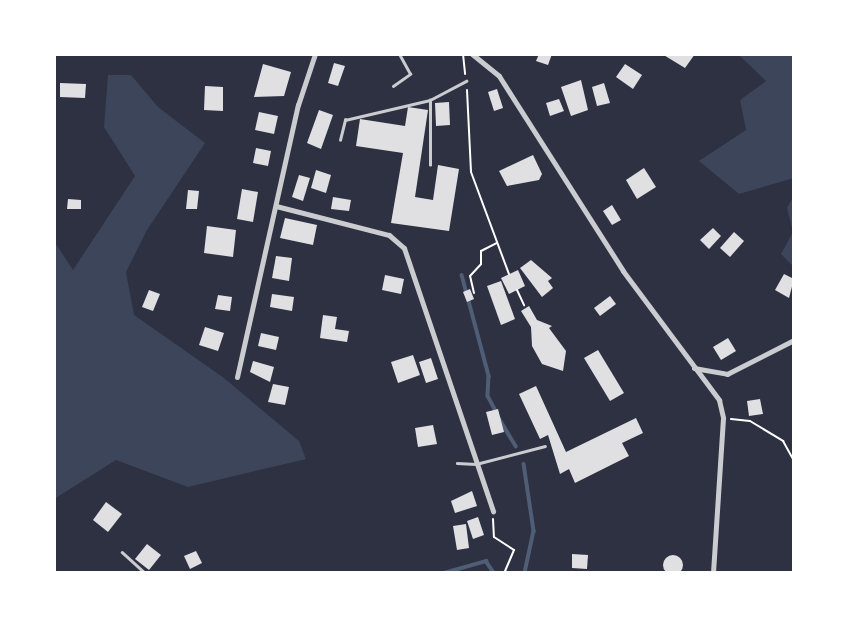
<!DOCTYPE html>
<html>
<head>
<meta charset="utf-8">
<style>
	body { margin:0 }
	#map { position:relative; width:848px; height:627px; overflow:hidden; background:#2d3142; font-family:Georgia,serif }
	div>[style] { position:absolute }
	.green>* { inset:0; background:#3c4559 }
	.stream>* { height:3.5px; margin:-1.75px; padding:0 1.75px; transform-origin:1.75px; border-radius:1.75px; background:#4f5d75 }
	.building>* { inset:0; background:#e0e0e3 }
	.round { border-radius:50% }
	.path>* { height:2px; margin:-1px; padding:0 1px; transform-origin:1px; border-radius:1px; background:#fff }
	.service>* { height:2.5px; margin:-1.25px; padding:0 1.25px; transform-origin:1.25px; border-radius:1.25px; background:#caccd0 }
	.minor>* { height:5px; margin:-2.5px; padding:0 2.5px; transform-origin:2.5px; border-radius:2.5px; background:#caccd0 }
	span { translate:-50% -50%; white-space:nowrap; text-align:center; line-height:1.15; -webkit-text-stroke:7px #fff; paint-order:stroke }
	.frame { position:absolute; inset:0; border:56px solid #fff; pointer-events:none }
</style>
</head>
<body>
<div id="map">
	<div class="green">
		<i style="clip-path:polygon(794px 54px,794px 178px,739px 194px,699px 161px,746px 130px,740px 100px,766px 81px,739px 55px)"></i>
		<i style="clip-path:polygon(108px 75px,131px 75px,158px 107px,205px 143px,147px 230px,126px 272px,134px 315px,224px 378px,299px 441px,306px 459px,188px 487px,116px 460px,54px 499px,54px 241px,73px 270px,135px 176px,104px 127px)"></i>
		<i style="clip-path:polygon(794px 195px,794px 267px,781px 254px,793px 232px,787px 208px)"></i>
	</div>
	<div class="stream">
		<i style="left:462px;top:275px;width:105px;rotate:75deg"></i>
		<i style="left:489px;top:376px;width:20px;rotate:93deg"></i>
		<i style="left:488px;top:396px;width:17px;rotate:62deg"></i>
		<i style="left:499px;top:418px;width:33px;rotate:59deg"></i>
		<i style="left:524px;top:464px;width:68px;rotate:81.5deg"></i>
		<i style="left:534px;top:531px;width:43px;rotate:102.1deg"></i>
		<i style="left:444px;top:573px;width:44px;rotate:-15.9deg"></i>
		<i style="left:486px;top:561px;width:14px;rotate:56deg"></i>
	</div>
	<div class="building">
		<i style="clip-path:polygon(539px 54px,552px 54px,548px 65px,536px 61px)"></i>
		<i style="clip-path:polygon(662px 54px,695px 54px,685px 68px)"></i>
		<i style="clip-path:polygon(334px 63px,345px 66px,338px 86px,328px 83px)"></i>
		<i style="clip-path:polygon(263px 64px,291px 72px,284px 96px,254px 97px)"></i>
		<i style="clip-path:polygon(625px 64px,642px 75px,633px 89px,616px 77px)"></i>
		<i style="clip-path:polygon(581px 80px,588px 110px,571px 116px,561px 87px)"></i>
		<i style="clip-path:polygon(60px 83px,86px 84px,85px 98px,60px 97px)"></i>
		<i style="clip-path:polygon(604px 83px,610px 103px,597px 106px,592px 87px)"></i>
		<i style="clip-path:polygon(205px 86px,223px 87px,223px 111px,204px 110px)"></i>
		<i style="clip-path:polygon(497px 89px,503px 108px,494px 111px,488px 92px)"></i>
		<i style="clip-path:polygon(559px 99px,564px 111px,550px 116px,546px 103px)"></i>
		<i style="clip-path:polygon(449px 102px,450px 125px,436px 126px,435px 103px)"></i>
		<i style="clip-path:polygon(408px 107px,428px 110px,415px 197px,433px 200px,438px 165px,459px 169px,449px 231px,391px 223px,403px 153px,356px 146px,360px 119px,405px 126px)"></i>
		<i style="clip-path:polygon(319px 110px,333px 115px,321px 149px,307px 143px)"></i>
		<i style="clip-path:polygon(259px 112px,278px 116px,274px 134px,255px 130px)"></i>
		<i style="clip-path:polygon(256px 148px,271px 151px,268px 166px,253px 163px)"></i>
		<i style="clip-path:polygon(533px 155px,542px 174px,539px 180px,507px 186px,499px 171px)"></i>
		<i style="clip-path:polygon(644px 168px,656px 187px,637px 199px,626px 180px)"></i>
		<i style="clip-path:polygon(316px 170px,331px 175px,326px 193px,311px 188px)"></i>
		<i style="clip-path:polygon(299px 175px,310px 178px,303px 201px,292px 197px)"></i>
		<i style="clip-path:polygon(242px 189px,258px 192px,253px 222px,237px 219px)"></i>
		<i style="clip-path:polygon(188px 190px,199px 191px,197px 209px,186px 209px)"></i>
		<i style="clip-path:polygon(333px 197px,351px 200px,349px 211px,331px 209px)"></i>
		<i style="clip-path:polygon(68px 199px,81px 200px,81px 209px,67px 209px)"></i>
		<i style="clip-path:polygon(612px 205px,621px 220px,612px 225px,603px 211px)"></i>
		<i style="clip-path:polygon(285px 218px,317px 225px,313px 245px,280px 238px)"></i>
		<i style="clip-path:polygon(207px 226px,236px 230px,233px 257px,204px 253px)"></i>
		<i style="clip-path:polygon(713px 228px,721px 236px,709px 249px,700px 240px)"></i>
		<i style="clip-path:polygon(734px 232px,744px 241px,730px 257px,720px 248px)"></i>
		<i style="clip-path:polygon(276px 256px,292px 258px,289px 281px,272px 278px)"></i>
		<i style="clip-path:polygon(531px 260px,552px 278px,548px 281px,553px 288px,542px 297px,520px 268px)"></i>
		<i style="clip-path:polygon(518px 270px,525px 286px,509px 294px,501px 278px)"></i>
		<i style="clip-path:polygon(784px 274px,794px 279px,789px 298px,775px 290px)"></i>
		<i style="clip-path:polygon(385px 275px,404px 279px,401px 294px,382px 290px)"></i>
		<i style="clip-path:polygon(501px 281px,515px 319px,501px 325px,487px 286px)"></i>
		<i style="clip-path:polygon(470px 289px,474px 299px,467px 302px,463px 292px)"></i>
		<i style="clip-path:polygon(149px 290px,160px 294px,153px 311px,142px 307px)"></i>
		<i style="clip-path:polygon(272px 294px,294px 297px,292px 311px,270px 307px)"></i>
		<i style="clip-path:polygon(218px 295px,232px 297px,230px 311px,215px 309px)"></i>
		<i style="clip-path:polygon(610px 296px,616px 304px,600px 316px,594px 308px)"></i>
		<i style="clip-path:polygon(529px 306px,537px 320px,552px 326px,549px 328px,566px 351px,563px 371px,542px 364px,532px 346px,531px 327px,521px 311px)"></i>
		<i style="clip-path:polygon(323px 315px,337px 317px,335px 329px,349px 331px,347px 342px,320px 338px)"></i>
		<i style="clip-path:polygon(205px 327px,224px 333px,218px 351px,199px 345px)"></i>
		<i style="clip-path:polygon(261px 333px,279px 337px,276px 350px,258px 346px)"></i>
		<i style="clip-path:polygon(728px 338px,736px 351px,721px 360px,713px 347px)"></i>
		<i style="clip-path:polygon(598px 350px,624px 393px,610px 401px,584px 358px)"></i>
		<i style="clip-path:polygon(413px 355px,420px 375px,398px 383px,391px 362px)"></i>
		<i style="clip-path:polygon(431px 358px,438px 379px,426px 383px,419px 362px)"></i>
		<i style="clip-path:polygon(253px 361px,274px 367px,270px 382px,250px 372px)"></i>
		<i style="clip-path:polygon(273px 384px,289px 387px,285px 405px,268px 402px)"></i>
		<i style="clip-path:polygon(536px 386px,566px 452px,636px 418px,643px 433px,622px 443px,629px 456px,575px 483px,569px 469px,560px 474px,548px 435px,540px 439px,519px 394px)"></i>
		<i style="clip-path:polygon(760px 399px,763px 414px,749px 416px,747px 401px)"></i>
		<i style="clip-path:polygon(498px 409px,504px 432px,492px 435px,486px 412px)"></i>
		<i style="clip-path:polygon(433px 425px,437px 444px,418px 447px,415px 428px)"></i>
		<i style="clip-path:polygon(472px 491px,477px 506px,455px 513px,451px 501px)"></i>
		<i style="clip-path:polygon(106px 502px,122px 514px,108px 532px,93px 520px)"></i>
		<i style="clip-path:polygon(478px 517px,484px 535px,473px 539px,467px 521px)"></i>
		<i style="clip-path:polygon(466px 524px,469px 548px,457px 550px,453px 526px)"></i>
		<i style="clip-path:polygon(147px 544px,161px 555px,149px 570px,135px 559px)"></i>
		<i style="clip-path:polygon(196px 551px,202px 563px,190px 569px,184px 556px)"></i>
		<i style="clip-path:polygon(572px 554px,588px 555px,587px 569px,572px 568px)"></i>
		<i class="round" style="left:663px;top:555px;width:20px;height:20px"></i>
	</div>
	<div class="path">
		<i style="left:463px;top:54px;width:20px;rotate:84deg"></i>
		<i style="left:467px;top:90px;width:82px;rotate:87.2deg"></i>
		<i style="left:471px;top:172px;width:109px;rotate:69.6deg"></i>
		<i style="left:517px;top:290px;width:17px;rotate:65deg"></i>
		<i style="left:474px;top:293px;width:17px;rotate:-103deg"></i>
		<i style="left:470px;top:276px;width:16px;rotate:-47deg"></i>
		<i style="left:481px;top:264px;width:13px;rotate:-90deg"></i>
		<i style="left:481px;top:251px;width:18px;rotate:-27deg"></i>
		<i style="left:731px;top:419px;width:19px;rotate:6deg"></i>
		<i style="left:750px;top:421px;width:39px;rotate:31deg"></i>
		<i style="left:783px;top:441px;width:23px;rotate:61deg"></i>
		<i style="left:493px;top:519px;width:18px;rotate:87deg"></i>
		<i style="left:494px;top:537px;width:24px;rotate:33deg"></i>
		<i style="left:514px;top:550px;width:25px;rotate:113deg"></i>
	</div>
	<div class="service">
		<i style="left:393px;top:86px;width:21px;rotate:-35deg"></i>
		<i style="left:410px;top:74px;width:23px;rotate:-119deg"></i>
		<i style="left:340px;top:140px;width:21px;rotate:-76deg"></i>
		<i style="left:345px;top:120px;width:87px;rotate:-13.2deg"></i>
		<i style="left:430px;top:165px;width:65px;rotate:-90deg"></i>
		<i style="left:430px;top:100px;width:41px;rotate:-27.8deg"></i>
		<i style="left:457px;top:463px;width:19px;rotate:3deg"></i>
		<i style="left:476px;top:464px;width:71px;rotate:-14.6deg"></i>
		<i style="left:122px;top:552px;width:31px;rotate:42deg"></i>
	</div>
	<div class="minor">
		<i style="left:472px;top:54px;width:35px;rotate:39deg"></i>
		<i style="left:499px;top:76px;width:231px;rotate:57.5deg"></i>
		<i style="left:623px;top:271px;width:161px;rotate:53.3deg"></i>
		<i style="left:719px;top:400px;width:18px;rotate:77deg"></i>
		<i style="left:723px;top:418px;width:155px;rotate:93.7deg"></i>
		<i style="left:276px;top:206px;width:117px;rotate:14.4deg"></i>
		<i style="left:389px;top:235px;width:20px;rotate:41deg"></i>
		<i style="left:404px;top:248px;width:278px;rotate:71.3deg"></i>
		<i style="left:694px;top:368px;width:34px;rotate:10deg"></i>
		<i style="left:727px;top:374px;width:75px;rotate:-26.9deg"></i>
		<i style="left:237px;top:377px;width:279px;rotate:-77.4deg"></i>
		<i style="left:298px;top:105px;width:54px;rotate:-71.6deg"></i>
	</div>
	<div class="frame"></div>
</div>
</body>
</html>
